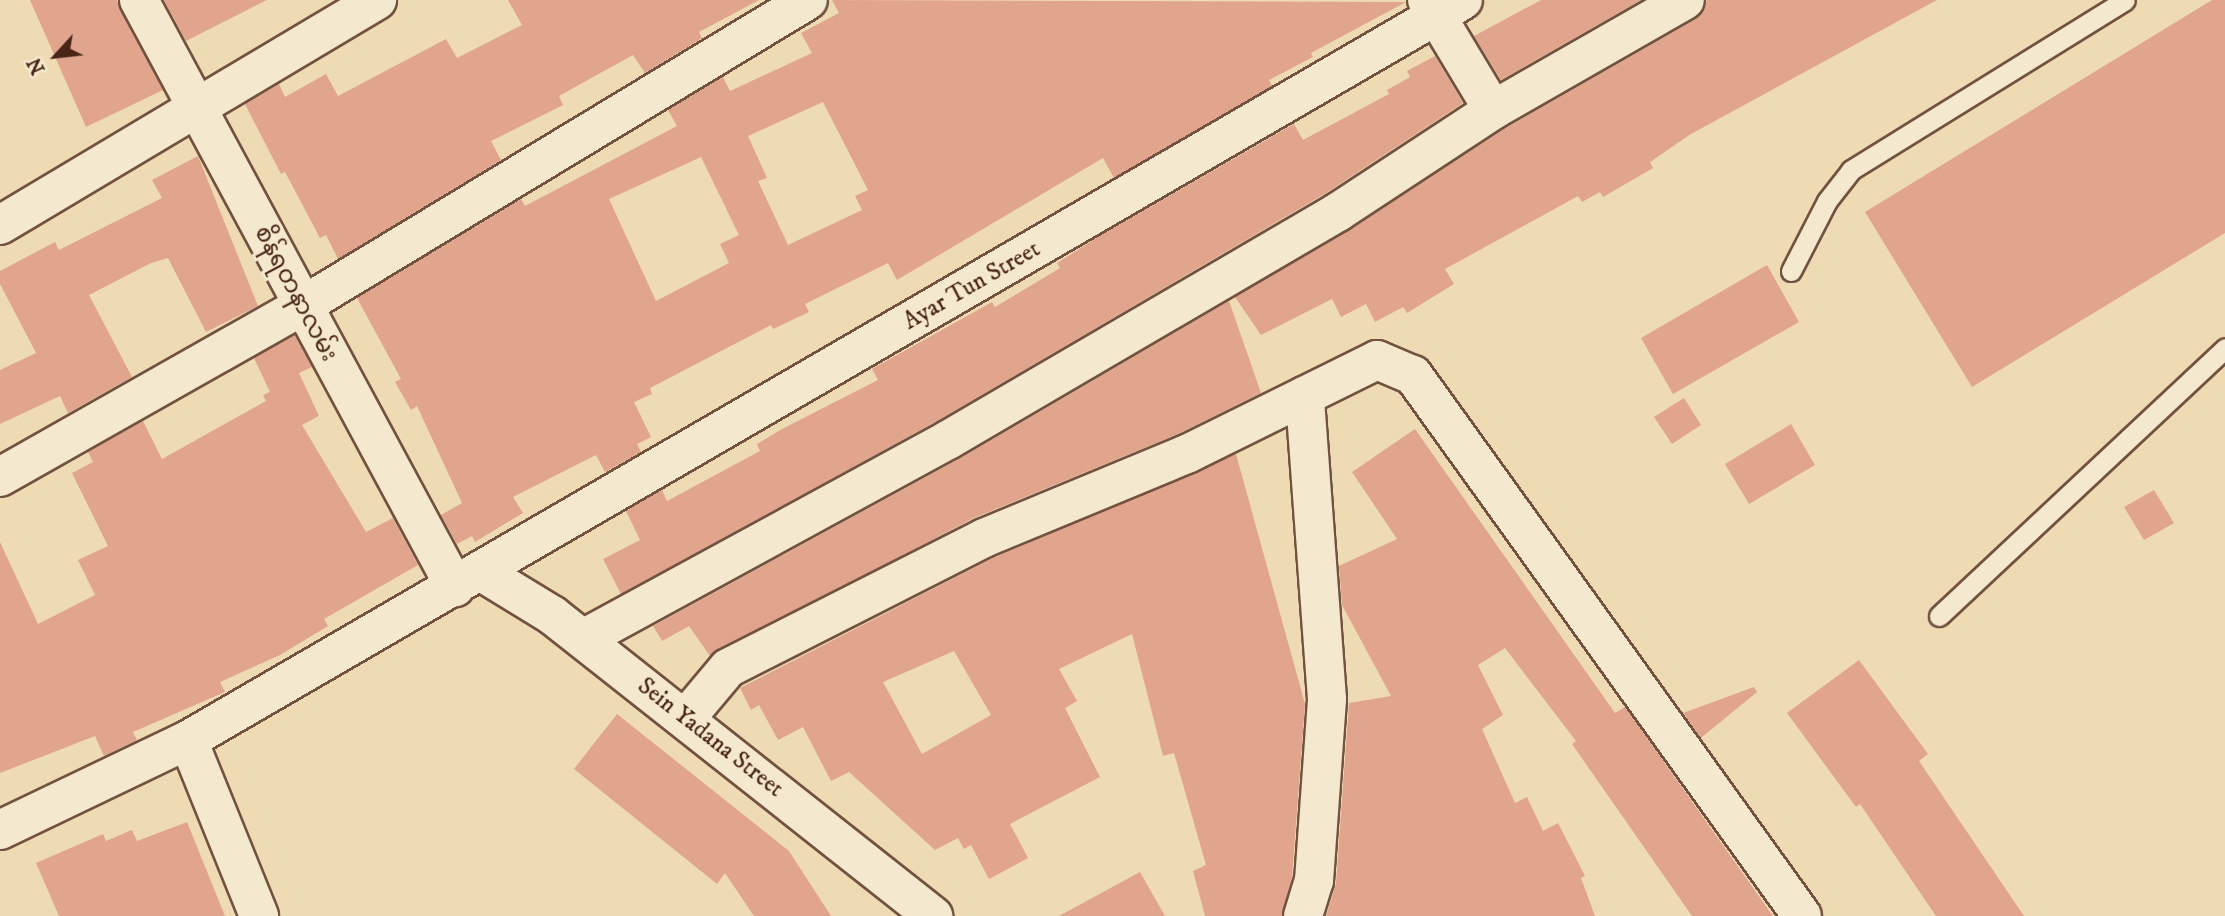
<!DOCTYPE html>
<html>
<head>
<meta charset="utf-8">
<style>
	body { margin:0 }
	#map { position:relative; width:2225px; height:916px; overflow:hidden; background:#eedbb4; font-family:"IM FELL DW Pica","Noto Sans Myanmar",serif }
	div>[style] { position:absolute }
	.building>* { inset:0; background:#e1a48d }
	.roads { filter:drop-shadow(2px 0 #72523f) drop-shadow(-2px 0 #72523f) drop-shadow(0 2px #72523f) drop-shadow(0 -2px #72523f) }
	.service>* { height:19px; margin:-9.5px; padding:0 9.5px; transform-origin:9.5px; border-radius:9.5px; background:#f4e8ce }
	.minor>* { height:38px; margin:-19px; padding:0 19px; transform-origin:19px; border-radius:19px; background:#f4e8ce }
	span { translate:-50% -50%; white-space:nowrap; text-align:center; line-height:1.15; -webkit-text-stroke:6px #f4e8ce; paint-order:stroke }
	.street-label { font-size:24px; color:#492518 }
	.north { position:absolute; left:21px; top:21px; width:70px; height:70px; -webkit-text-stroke:5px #f4e8ce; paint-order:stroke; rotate:243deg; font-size:19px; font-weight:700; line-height:28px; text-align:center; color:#492518 }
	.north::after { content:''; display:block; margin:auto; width:24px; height:32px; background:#492518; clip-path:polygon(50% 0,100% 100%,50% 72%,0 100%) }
</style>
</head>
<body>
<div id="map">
	<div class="building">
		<i style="clip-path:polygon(30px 0,117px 0,163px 90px,86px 127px)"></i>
		<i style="clip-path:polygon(164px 0,267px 0,186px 41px)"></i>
		<i style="clip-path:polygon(508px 0,759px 0,699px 32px,702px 38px,645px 73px,633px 55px,559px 96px,563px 105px,491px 141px,501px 160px,338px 259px,326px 235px,320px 238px,285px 172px,281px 174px,245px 104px,279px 84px,285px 97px,326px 74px,338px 96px,446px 39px,457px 58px,522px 25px)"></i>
		<i style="clip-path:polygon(evenodd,832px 0,1406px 2px,1311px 53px,1313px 57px,1269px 80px,1272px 86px,1114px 178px,1103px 158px,897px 280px,888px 263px,805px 304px,809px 312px,773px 329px,771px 325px,650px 388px,652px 394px,634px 402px,651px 437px,637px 444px,641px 452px,605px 472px,596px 455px,513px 497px,523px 513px,475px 542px,472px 536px,457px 544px,441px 515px,462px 503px,417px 406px,411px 410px,395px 382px,401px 379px,357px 298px,521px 199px,525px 206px,677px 126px,668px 110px,723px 77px,730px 91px,812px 53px,801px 33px,839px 13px,832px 0,823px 102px,868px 190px,855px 196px,862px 210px,788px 245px,758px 181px,767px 178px,748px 136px,823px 102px,832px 0,701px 157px,739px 235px,720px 244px,729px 263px,656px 301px,609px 199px,701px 157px)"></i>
		<i style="clip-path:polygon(1541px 0,1641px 0,1501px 80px,1474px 36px)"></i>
		<i style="clip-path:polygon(1707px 0,1937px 0,1691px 134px,1650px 162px,1653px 168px,1603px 197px,1600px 192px,1582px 202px,1578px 196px,1445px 269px,1454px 284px,1407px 313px,1403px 307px,1375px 322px,1366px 304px,1341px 317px,1332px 299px,1261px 335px,1235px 297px,1350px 230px,1504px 129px,1696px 19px)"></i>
		<i style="clip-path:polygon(2212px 0,2225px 0,2225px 233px,1972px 387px,1865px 212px)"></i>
		<i style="clip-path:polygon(1435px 56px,1463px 103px,1326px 193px,937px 421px,621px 594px,603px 559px,640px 540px,626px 511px,662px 490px,667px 501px,760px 451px,757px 444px,782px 429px,878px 380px,872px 369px,992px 302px,995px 307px,1060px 268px,1057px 263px,1098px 237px,1294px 124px,1303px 140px,1389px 94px,1387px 90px,1410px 77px,1407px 71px)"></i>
		<i style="clip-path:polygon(198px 156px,258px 306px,206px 332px,168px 258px,151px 263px,89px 295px,132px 377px,68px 413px,60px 396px,0 424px,0 370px,36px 353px,0 284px,0 271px,55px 242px,59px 250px,162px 198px,152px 180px)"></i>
		<i style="clip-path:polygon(1767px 265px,1799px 322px,1673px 394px,1641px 338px)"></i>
		<i style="clip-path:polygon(1229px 301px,1261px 393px,1178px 434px,974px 518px,710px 656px,689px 626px,662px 641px,653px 626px,959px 459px)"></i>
		<i style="clip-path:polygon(295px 335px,312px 367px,299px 373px,319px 416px,302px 425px,366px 532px,393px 518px,418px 565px,324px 619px,328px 626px,280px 655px,220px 682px,225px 692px,133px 732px,137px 740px,104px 756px,95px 736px,0 773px,0 542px,38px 624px,95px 595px,78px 560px,108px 546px,72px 473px,93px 462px,88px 452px,143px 421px,162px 459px,266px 401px,263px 395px,270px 392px,254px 358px)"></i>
		<i style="clip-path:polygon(1684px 398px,1701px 425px,1672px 444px,1654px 417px)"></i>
		<i style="clip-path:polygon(1791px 424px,1815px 465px,1749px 504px,1725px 464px)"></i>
		<i style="clip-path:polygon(1415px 429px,1615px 713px,1625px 707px,1773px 916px,1692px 916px,1572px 744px,1576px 741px,1505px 648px,1478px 665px,1503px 715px,1482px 729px,1515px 803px,1527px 797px,1543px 831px,1558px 823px,1585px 876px,1581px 878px,1595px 916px,1326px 916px,1336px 883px,1349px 703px,1391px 696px,1342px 605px,1339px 566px,1397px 539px,1352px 472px)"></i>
		<i style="clip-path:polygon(evenodd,1236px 454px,1305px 704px,1292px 877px,1282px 916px,1205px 916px,1193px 871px,1206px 865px,1174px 753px,1163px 756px,1132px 634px,1059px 669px,1077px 701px,1065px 708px,1100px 777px,1010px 824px,1028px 858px,989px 879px,971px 845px,964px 849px,958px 838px,935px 850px,849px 772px,831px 781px,803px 727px,778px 740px,759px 705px,751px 710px,740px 688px,993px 558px,1236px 454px,954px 651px,991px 715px,922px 754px,883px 682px,954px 651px)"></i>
		<i style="clip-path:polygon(2154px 490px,2174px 523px,2144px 540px,2124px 507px)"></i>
		<i style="clip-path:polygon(1859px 660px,1928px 754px,1919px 761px,2024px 916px,1936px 916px,1860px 804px,1856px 807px,1787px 713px)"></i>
		<i style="clip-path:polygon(1754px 687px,1757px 692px,1701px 738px,1683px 713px)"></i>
		<i style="clip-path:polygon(617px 714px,789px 851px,831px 916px,754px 916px,725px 873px,717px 884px,574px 769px)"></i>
		<i style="clip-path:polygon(187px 822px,225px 916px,59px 916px,36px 863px,103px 834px,106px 841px,132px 830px,137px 841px)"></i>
		<i style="clip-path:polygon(1140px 872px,1165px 916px,1059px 916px)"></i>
	</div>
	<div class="roads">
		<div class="service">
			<i style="left:1791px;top:271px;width:79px;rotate:-62.8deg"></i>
			<i style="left:1827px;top:201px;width:39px;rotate:-52deg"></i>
			<i style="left:1851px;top:170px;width:322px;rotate:-31.8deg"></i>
			<i style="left:1939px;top:616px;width:392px;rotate:-43.1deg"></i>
		</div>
		<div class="minor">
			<i style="left:139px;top:0;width:667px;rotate:61.71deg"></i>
			<i style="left:1427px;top:0;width:128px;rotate:59deg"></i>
			<i style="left:1493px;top:110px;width:221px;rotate:-29.8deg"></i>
			<i style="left:0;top:225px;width:439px;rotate:-30.8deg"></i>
			<i style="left:0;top:477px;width:347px;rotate:-29.5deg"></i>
			<i style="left:302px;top:306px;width:591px;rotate:-31.16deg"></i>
			<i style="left:480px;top:571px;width:84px;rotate:31.4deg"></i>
			<i style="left:552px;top:615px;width:486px;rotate:38.3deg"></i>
			<i style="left:583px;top:639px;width:416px;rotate:-28.6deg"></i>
			<i style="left:948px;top:440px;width:452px;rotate:-30.3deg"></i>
			<i style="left:1338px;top:212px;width:186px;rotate:-33.3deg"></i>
			<i style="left:686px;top:718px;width:65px;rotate:-50deg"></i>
			<i style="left:728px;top:668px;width:287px;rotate:-26.9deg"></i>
			<i style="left:984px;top:538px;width:220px;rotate:-22.5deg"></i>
			<i style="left:1187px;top:454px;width:212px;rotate:-26.3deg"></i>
			<i style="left:1377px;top:360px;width:39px;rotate:23deg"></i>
			<i style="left:1413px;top:375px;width:666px;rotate:54.28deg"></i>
			<i style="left:188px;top:740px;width:190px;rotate:68deg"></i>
			<i style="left:0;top:830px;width:208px;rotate:-25.6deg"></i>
			<i style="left:188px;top:740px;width:1474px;rotate:-30.13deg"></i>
			<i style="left:1303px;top:916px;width:37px;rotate:-73deg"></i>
			<i style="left:1314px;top:881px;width:182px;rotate:-85.9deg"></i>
			<i style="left:1327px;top:699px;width:304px;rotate:-94.2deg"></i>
		</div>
	</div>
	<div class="street-label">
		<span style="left:972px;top:286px;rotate:-30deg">Ayar Tun Street</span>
		<span style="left:295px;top:294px;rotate:62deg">စိန်ရတနာလမ်း</span>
		<span style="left:710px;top:738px;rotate:38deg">Sein Yadana Street</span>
	</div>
	<div class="north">N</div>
</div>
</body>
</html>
